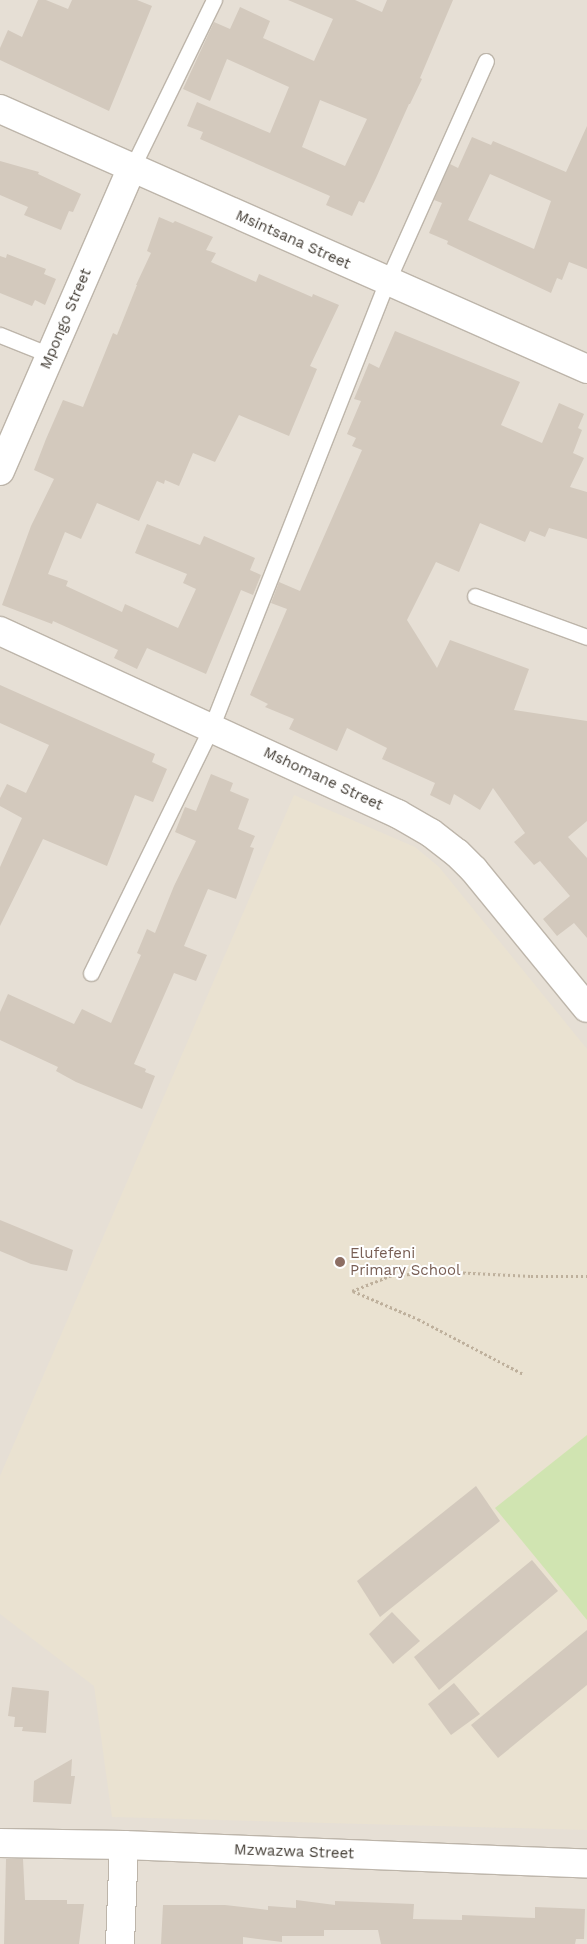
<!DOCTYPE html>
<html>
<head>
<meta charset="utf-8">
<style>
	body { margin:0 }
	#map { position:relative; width:587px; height:1944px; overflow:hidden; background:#f2eee6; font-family:"Work Sans",sans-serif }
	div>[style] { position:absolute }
	.residential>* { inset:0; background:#e6dfd5 }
	.education>* { inset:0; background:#eae2d1 }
	.green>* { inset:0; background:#d0e4b1 }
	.building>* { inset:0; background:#d3c9bd }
	.path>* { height:3px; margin-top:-1.5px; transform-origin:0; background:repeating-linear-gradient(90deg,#beb09c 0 2.5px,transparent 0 5px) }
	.roads { filter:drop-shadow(1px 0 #bdb5aa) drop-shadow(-1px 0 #bdb5aa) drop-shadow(0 1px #bdb5aa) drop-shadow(0 -1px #bdb5aa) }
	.service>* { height:15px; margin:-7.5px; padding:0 7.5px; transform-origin:7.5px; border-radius:7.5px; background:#fff }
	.minor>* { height:28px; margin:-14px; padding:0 14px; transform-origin:14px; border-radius:14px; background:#fff }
	.dots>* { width:14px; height:14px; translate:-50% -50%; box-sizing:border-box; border:2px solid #fff; border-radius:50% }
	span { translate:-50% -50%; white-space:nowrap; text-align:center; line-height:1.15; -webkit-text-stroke:4px #fff; paint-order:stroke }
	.street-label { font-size:15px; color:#443e36 }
	.education-label { font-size:15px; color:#785e54 }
	.left { translate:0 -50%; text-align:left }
</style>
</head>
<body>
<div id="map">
	<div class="residential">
		<i style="clip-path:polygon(0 0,587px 0,587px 1944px,0 1944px)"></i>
	</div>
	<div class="education">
		<i style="clip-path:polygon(294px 795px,415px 847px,439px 867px,587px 1049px,587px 1830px,112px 1817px,94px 1686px,0 1614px,0 1476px)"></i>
	</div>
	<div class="green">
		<i style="clip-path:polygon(587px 1435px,587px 1620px,495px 1508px)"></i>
	</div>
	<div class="building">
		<i style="clip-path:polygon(38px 0,46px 0,68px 9px,72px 0,137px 0,152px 6px,109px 111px,0 60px,0 48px,8px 30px,22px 37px)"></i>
		<i style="clip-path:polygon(evenodd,288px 0,355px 0,382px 12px,387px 0,453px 0,420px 78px,422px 79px,410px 104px,409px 104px,376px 178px,364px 203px,359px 201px,352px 216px,326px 205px,330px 196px,200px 139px,203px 132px,187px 126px,197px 102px,270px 133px,289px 87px,227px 59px,210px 101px,183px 89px,214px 22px,230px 29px,240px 7px,270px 21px,263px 38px,314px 61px,333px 19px,288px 0,320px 100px,367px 119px,345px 166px,302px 147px,320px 100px)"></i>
		<i style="clip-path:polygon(evenodd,587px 126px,587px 269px,569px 262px,562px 280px,557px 278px,551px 293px,447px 244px,448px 241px,429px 233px,442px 203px,434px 200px,450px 164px,458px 168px,472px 137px,491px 145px,493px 141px,566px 172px,587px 126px,490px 174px,551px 201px,534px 249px,468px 220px,490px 174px)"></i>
		<i style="clip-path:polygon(0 161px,39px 172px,38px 174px,81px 194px,73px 212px,69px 211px,61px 230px,24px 215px,28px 207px,0 195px)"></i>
		<i style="clip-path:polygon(159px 217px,173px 223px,175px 221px,213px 237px,206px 250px,216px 253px,211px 262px,256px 282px,259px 274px,312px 297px,313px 294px,339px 305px,310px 366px,317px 369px,289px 436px,239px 415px,215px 462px,193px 453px,179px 486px,165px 480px,164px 484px,157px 481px,139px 521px,97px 503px,81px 539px,65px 532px,48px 574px,68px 581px,66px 586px,122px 612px,125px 604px,178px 628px,196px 589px,183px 583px,187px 574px,135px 553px,147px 524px,200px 545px,204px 536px,255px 558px,250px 570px,261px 575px,253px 595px,241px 590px,206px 674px,147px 648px,137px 669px,114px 658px,118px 650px,53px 621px,52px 624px,2px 605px,31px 526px,54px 479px,34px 470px,46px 439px,63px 400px,83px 407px,113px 333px,117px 335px,137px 285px,136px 285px,151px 253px,147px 251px)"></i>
		<i style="clip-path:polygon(7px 254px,46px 269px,44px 274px,56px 279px,45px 305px,35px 300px,32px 306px,0 293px,0 256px,6px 258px)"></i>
		<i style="clip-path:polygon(395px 331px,520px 382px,501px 425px,542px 443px,559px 403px,584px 414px,578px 428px,582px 430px,573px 453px,584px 458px,570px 487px,587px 492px,587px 539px,549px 528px,545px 537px,530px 531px,525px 542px,480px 523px,459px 572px,436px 562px,407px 620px,437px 668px,450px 640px,529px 669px,514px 710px,587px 721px,587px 821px,568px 837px,587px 858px,587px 938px,574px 923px,557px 936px,543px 919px,570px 896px,540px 861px,534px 865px,514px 842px,525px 833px,493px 788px,480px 810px,454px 794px,450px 805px,430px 795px,435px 783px,382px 759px,387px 748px,347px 728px,337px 751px,289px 729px,294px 719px,265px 707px,268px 704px,250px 695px,287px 609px,271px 603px,279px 582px,300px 591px,362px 450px,352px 446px,356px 438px,347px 434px,361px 401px,354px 399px,369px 363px,379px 368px)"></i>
		<i style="clip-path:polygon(0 685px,155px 754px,152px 762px,167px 769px,153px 802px,135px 795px,107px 866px,43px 839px,0 926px,0 867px,22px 818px,0 806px,0 798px,7px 784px,26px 793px,49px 745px,0 723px)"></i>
		<i style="clip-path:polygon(211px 774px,233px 783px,230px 791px,249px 799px,238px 829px,255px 836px,250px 847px,254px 848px,236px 899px,208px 889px,184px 946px,207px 955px,196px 981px,174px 973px,134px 1064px,146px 1069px,145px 1072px,155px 1076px,142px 1109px,76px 1082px,56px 1071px,58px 1067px,0 1040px,0 1012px,8px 994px,74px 1024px,82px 1009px,111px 1023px,141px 955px,137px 953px,147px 929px,155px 933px,174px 886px,196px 841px,175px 832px,185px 807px,196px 811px)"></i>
		<i style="clip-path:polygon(0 1220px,73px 1250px,67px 1271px,31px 1264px,0 1251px)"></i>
		<i style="clip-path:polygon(476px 1486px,500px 1521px,380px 1617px,357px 1581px)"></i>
		<i style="clip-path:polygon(532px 1560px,558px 1591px,439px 1690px,414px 1657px)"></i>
		<i style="clip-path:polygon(392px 1612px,420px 1641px,393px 1664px,369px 1634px)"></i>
		<i style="clip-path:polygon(587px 1630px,587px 1685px,498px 1758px,471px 1725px)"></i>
		<i style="clip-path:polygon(454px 1683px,480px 1714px,451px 1735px,428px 1704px)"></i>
		<i style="clip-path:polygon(12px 1687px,49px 1691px,46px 1733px,22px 1731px,23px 1727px,14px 1727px,15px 1717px,8px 1716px)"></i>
		<i style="clip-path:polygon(72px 1759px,71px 1776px,75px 1776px,71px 1804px,33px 1802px,34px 1781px)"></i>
		<i style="clip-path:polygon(6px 1859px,23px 1859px,25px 1900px,67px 1900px,67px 1904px,84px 1904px,79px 1944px,4px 1944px)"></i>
		<i style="clip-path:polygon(296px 1900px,335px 1905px,335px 1901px,414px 1904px,413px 1919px,462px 1920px,462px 1915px,535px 1918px,535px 1907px,585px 1909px,584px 1939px,576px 1939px,575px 1944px,381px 1944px,378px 1930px,324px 1930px,324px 1936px,282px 1936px,282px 1942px,243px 1937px,243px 1944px,161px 1944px,163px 1905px,225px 1905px,268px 1910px,268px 1906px,296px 1908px)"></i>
	</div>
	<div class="path">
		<i style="left:352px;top:1291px;width:43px;rotate:-21.8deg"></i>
		<i style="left:392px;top:1275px;width:61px;rotate:-2.8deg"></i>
		<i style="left:453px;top:1272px;width:78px;rotate:2.9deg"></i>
		<i style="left:531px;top:1276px;width:56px"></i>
		<i style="left:353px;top:1291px;width:71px;rotate:23.3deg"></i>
		<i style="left:418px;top:1319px;width:119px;rotate:27.6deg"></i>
	</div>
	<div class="roads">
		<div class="service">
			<i style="left:132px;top:168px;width:187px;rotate:-64deg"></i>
			<i style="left:0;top:335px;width:54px;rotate:21.8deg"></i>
			<i style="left:475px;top:596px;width:119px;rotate:20.1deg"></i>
			<i style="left:91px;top:973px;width:273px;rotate:-63.9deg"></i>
			<i style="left:211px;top:728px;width:479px;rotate:-68.5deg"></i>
			<i style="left:387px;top:282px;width:242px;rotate:-65.9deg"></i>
		</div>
		<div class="minor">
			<i style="left:0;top:109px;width:642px;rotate:23.89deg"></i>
			<i style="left:0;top:471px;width:331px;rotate:-66.5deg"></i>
			<i style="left:0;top:631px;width:438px;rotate:24.7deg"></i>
			<i style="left:398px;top:814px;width:38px;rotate:30deg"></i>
			<i style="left:431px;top:833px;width:33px;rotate:38deg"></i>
			<i style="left:457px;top:853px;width:24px;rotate:45deg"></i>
			<i style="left:474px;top:870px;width:178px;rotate:50.7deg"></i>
			<i style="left:0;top:1843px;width:124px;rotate:0.9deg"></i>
			<i style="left:124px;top:1845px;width:463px;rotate:2.3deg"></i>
			<i style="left:120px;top:1944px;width:99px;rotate:-87.7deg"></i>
		</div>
	</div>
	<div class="dots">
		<i style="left:340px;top:1262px;background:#8d6e63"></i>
	</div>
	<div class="street-label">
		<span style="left:293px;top:240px;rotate:24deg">Msintsana Street</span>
		<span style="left:66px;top:319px;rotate:-67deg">Mpongo Street</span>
		<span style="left:323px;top:779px;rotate:25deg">Mshomane Street</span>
		<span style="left:294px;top:1852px;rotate:2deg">Mzwazwa Street</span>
	</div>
	<div class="education-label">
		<span class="left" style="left:350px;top:1262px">Elufefeni<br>Primary School</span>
	</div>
</div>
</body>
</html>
